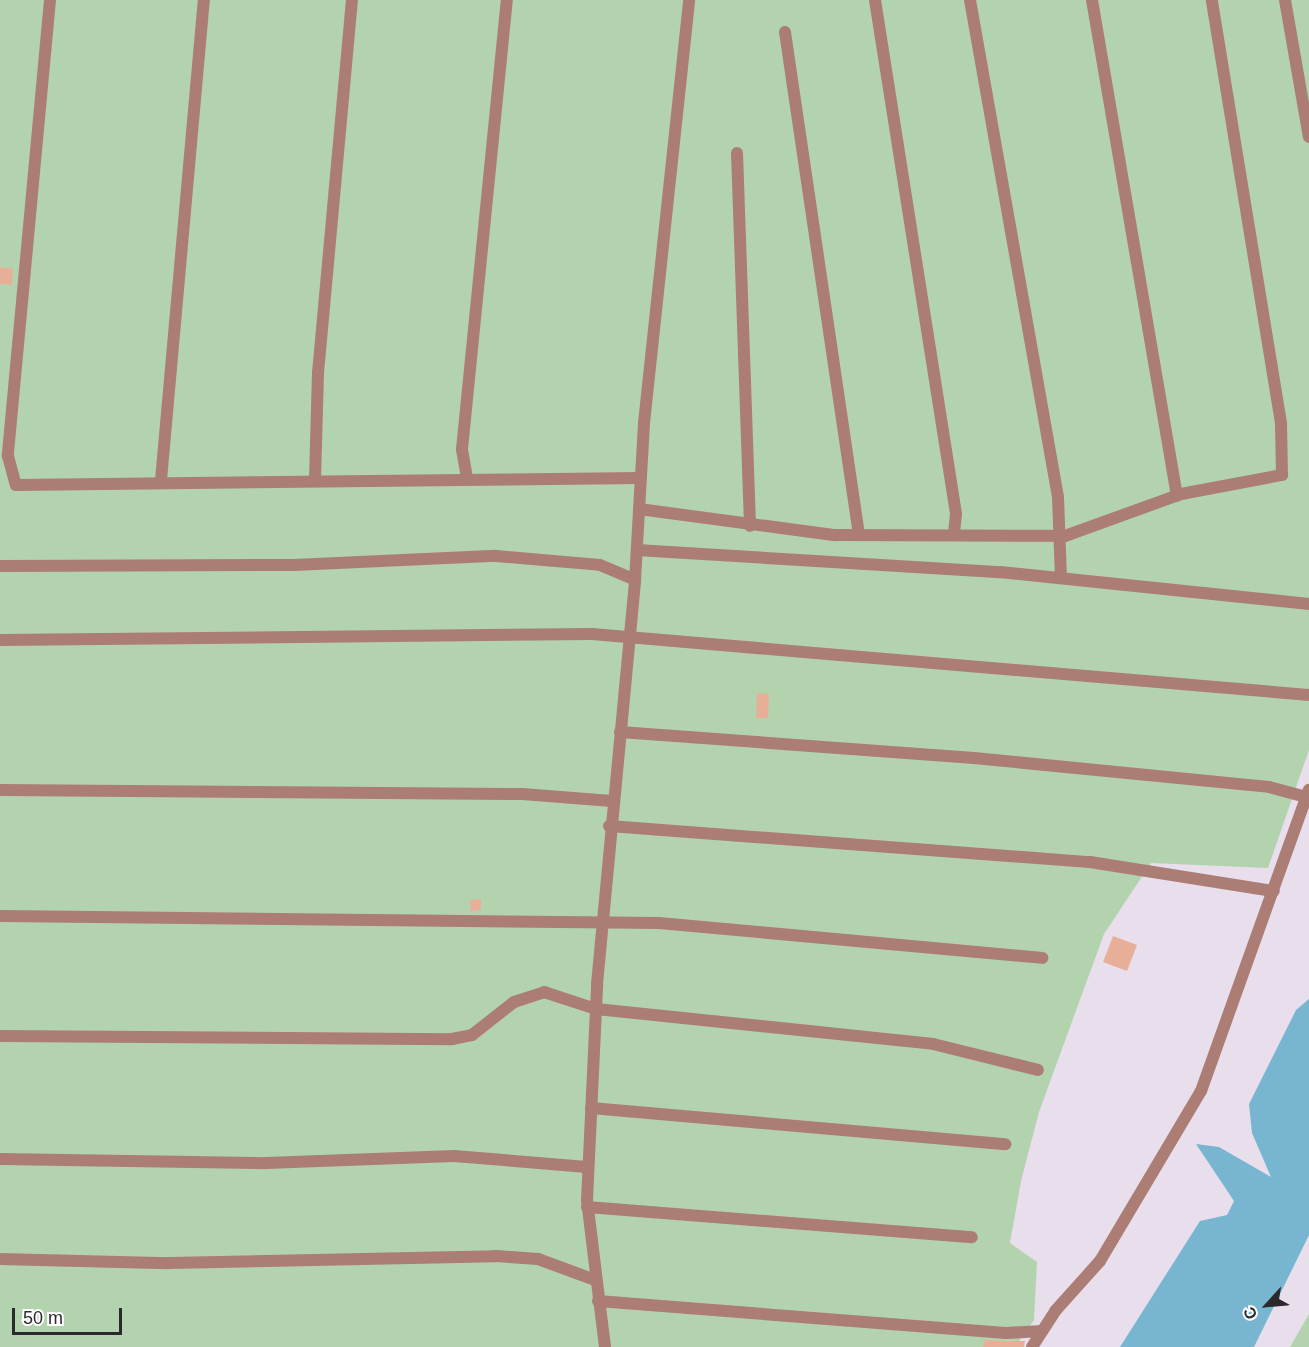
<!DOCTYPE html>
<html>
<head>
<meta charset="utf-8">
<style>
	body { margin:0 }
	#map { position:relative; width:1309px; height:1347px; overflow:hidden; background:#e8deec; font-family:Helvetica,sans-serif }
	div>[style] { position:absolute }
	.green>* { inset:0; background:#b3d3af }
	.water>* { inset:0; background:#78b5d1 }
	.building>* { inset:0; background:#e8af98 }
	.minor>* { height:12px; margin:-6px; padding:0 6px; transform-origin:6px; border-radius:6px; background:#ac7d74 }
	span { translate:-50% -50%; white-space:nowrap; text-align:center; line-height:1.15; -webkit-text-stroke:5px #fff; paint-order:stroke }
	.north { position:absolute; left:1237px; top:1275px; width:60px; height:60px; -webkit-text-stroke:4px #fff; paint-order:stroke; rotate:244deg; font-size:16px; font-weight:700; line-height:24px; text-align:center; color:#2c292e }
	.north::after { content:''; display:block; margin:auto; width:21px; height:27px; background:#2c292e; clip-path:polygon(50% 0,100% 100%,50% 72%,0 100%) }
	.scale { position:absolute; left:12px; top:1308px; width:110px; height:27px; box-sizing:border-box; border:3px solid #2c292e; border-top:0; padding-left:8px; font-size:18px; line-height:21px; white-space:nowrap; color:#2c292e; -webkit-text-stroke:4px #fff; paint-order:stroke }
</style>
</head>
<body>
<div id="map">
	<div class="green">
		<i style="clip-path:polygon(0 0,1309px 0,1309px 750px,1268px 868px,1151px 863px,1104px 934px,1039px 1112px,1021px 1181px,1010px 1243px,1037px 1262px,1034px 1320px,1015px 1347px,0 1347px)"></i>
		<i style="clip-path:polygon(1309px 1314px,1309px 1347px,1290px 1347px)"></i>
	</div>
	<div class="water">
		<i style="clip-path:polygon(1309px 999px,1309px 1235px,1254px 1347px,1120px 1347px,1200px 1221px,1227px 1215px,1234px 1201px,1196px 1144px,1219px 1147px,1271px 1177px,1252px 1133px,1249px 1104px,1296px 1010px)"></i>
	</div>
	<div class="building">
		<i style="clip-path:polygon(0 267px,13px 269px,12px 285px,0 284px)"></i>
		<i style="clip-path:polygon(757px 693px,769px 694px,768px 718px,756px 718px)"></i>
		<i style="clip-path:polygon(481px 899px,481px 910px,471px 911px,470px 900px)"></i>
		<i style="clip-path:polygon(1113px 936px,1137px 945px,1127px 971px,1103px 962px)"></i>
		<i style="clip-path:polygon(985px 1340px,1005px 1341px,1025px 1341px,1024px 1347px,983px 1347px)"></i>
	</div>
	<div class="minor">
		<i style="left:50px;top:0;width:458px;rotate:95.3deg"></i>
		<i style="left:8px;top:456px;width:30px;rotate:75deg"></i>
		<i style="left:16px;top:485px;width:625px;rotate:-0.64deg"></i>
		<i style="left:875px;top:0;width:520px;rotate:81.04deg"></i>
		<i style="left:956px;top:514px;width:19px;rotate:96deg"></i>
		<i style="left:970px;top:0;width:505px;rotate:79.96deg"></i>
		<i style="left:1058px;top:497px;width:80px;rotate:87.9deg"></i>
		<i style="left:1092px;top:0;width:503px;rotate:80.28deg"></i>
		<i style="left:1285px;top:0;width:139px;rotate:80.1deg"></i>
		<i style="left:785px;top:32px;width:508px;rotate:81.63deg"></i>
		<i style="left:737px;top:153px;width:373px;rotate:88deg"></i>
		<i style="left:467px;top:478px;width:29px;rotate:-100deg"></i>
		<i style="left:462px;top:449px;width:451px;rotate:-84.3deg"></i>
		<i style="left:161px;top:480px;width:482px;rotate:-84.9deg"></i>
		<i style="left:315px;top:480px;width:107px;rotate:-88.4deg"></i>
		<i style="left:318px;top:373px;width:375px;rotate:-84.8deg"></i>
		<i style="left:639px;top:509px;width:198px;rotate:7.6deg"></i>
		<i style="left:835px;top:535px;width:230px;rotate:0.2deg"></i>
		<i style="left:1065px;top:536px;width:123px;rotate:-19.9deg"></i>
		<i style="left:1181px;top:494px;width:103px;rotate:-10.7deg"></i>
		<i style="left:1282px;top:475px;width:52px;rotate:-91.1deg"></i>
		<i style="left:1281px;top:423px;width:429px;rotate:-99.3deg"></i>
		<i style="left:637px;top:550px;width:364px;rotate:3.5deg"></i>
		<i style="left:1000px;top:572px;width:311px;rotate:5.9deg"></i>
		<i style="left:0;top:566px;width:294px;rotate:-0.2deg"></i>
		<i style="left:294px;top:565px;width:202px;rotate:-2.6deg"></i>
		<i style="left:496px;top:556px;width:104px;rotate:4.9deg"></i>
		<i style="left:600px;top:565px;width:38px;rotate:23deg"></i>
		<i style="left:0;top:640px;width:592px;rotate:-0.58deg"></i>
		<i style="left:592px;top:634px;width:720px;rotate:4.86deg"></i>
		<i style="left:620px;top:732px;width:355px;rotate:4.2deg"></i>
		<i style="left:974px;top:758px;width:296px;rotate:5.6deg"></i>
		<i style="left:1269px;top:787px;width:39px;rotate:15deg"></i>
		<i style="left:0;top:790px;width:522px;rotate:0.44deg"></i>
		<i style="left:522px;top:794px;width:90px;rotate:4.4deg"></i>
		<i style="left:609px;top:826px;width:482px;rotate:4.3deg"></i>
		<i style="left:1090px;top:862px;width:186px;rotate:9deg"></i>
		<i style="left:0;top:916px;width:659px;rotate:0.61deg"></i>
		<i style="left:659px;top:923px;width:385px;rotate:5.2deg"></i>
		<i style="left:0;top:1036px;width:452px;rotate:0.4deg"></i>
		<i style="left:452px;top:1039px;width:20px;rotate:-11deg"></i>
		<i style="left:472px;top:1035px;width:53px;rotate:-38.2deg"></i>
		<i style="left:514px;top:1002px;width:32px;rotate:-18deg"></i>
		<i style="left:544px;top:992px;width:55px;rotate:18.1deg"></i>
		<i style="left:596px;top:1009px;width:339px;rotate:5.9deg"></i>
		<i style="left:933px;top:1044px;width:108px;rotate:13.9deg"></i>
		<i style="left:591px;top:1108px;width:416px;rotate:5deg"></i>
		<i style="left:0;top:1159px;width:266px;rotate:0.9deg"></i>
		<i style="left:266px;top:1163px;width:188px;rotate:-2.1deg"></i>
		<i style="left:454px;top:1156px;width:133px;rotate:4.7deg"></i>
		<i style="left:587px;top:1207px;width:386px;rotate:4.5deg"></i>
		<i style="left:0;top:1259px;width:169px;rotate:1.4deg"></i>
		<i style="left:169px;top:1263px;width:327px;rotate:-1.2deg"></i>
		<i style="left:496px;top:1256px;width:42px;rotate:4.1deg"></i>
		<i style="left:538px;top:1259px;width:61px;rotate:20.2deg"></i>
		<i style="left:598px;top:1301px;width:409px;rotate:4.5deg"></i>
		<i style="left:1006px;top:1333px;width:36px;rotate:-3deg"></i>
		<i style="left:605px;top:1347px;width:148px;rotate:-97deg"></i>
		<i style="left:587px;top:1200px;width:216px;rotate:-87.3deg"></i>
		<i style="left:597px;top:984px;width:406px;rotate:-84.6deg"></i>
		<i style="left:635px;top:580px;width:157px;rotate:-86.7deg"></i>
		<i style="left:644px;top:423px;width:425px;rotate:-83.9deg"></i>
		<i style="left:1032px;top:1347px;width:44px;rotate:-57deg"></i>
		<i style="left:1056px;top:1310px;width:66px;rotate:-48.1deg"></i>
		<i style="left:1100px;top:1261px;width:198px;rotate:-59.3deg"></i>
		<i style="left:1201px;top:1091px;width:320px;rotate:-70.3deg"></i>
	</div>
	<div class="north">С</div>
	<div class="scale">50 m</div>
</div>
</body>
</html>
